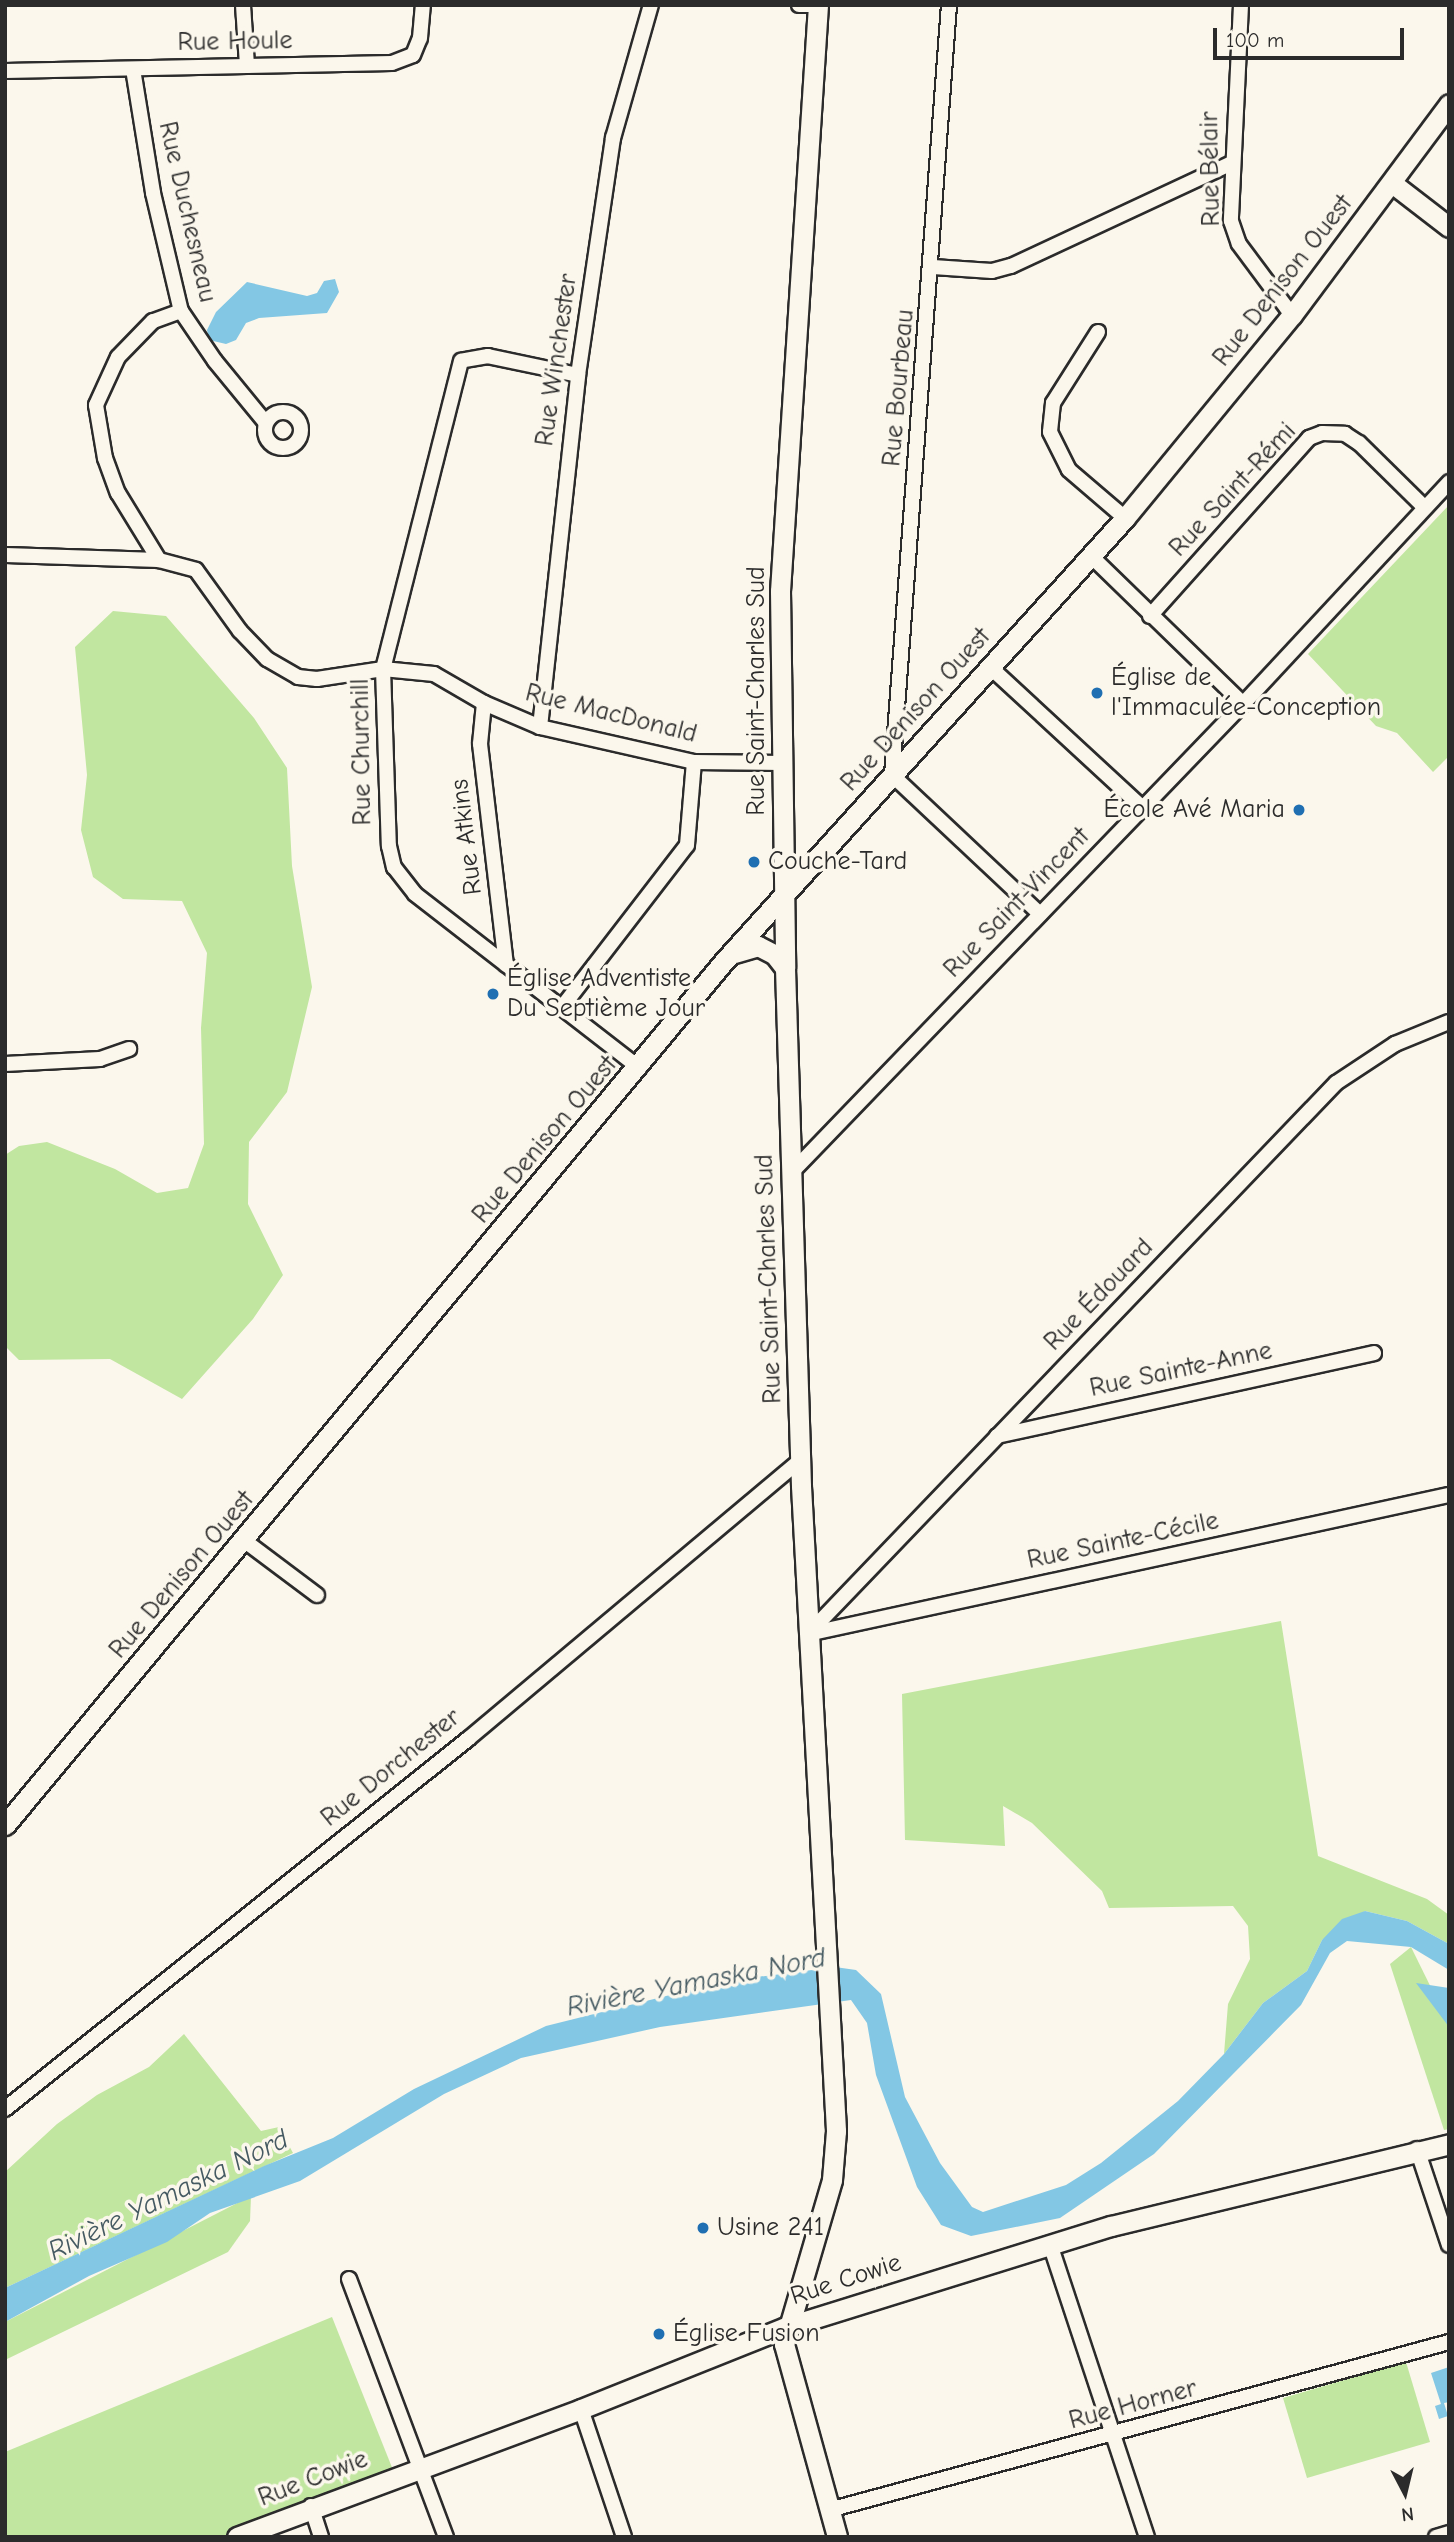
<!DOCTYPE html>
<html>
<head>
<meta charset="utf-8">
<style>
	body { margin:0 }
	#map { position:relative; width:1454px; height:2542px; overflow:hidden; background:#fbf7ec; font-family:"Comic Neue",sans-serif }
	div>[style] { position:absolute }
	.green>* { inset:0; background:#c1e6a0 }
	.water>* { inset:0; background:#83c7e4 }
	.roads { filter:drop-shadow(2px 0 #2b2b2b) drop-shadow(-2px 0 #2b2b2b) drop-shadow(0 2px #2b2b2b) drop-shadow(0 -2px #2b2b2b) }
	.street>* { height:14px; margin:-7px; padding:0 7px; transform-origin:7px; border-radius:7px; background:#fbf7ec }
	.street>.ring { margin:-7px; padding:0; box-sizing:content-box; background:none; border:14px solid #fbf7ec; border-radius:50% }
	.secondary>* { height:19px; margin:-9.5px; padding:0 9.5px; transform-origin:9.5px; border-radius:9.5px; background:#fbf7ec }
	.dots>* { width:19px; height:19px; translate:-50% -50%; box-sizing:border-box; border:4px solid #fbf7ec; border-radius:50% }
	span { translate:-50% -50%; white-space:nowrap; text-align:center; line-height:1.15; -webkit-text-stroke:7px #fbf7ec; paint-order:stroke }
	.street-label { font-size:26px; color:#2b2b2b }
	.poi-label { font-size:26px; color:#2b2b2b }
	.left { translate:0 -50%; text-align:left }
	.right { translate:-100% -50%; text-align:right }
	.water-label { font-size:28px; color:#455a62; font-style:italic }
	.frame { position:absolute; inset:0; border:7px solid #2b2b2b; pointer-events:none }
	.north { position:absolute; left:1370px; top:2458px; width:70px; height:70px; -webkit-text-stroke:5px #fbf7ec; paint-order:stroke; rotate:173deg; font-size:19px; font-weight:700; line-height:28px; text-align:center; color:#2b2b2b }
	.north::after { content:''; display:block; margin:auto; width:24px; height:32px; background:#2b2b2b; clip-path:polygon(50% 0,100% 100%,50% 72%,0 100%) }
	.scale { position:absolute; left:1213px; top:28px; width:191px; height:32px; box-sizing:border-box; border:4px solid #2b2b2b; border-top:0; padding-left:9px; font-size:21px; line-height:24px; white-space:nowrap; color:#2b2b2b; -webkit-text-stroke:5px #fbf7ec; paint-order:stroke }
</style>
</head>
<body>
<div id="map">
	<div class="green">
		<i style="clip-path:polygon(1449px 505px,1449px 756px,1433px 772px,1397px 733px,1376px 726px,1308px 654px)"></i>
		<i style="clip-path:polygon(113px 611px,166px 616px,254px 718px,287px 768px,292px 866px,312px 987px,287px 1092px,249px 1142px,248px 1204px,283px 1275px,253px 1319px,182px 1399px,110px 1359px,19px 1360px,5px 1346px,5px 1155px,19px 1146px,47px 1142px,115px 1169px,157px 1193px,188px 1188px,204px 1144px,201px 1028px,207px 953px,182px 901px,123px 899px,93px 877px,81px 830px,87px 775px,75px 647px)"></i>
		<i style="clip-path:polygon(1281px 1621px,1318px 1856px,1427px 1899px,1449px 1915px,1449px 1944px,1407px 1921px,1365px 1911px,1322px 1940px,1307px 1971px,1263px 2003px,1224px 2054px,1228px 2004px,1250px 1959px,1248px 1926px,1233px 1906px,1109px 1908px,1102px 1891px,1032px 1823px,1003px 1806px,1005px 1846px,905px 1840px,902px 1694px)"></i>
		<i style="clip-path:polygon(1411px 1947px,1449px 2024px,1449px 2129px,1444px 2130px,1390px 1964px)"></i>
		<i style="clip-path:polygon(184px 2034px,261px 2131px,279px 2127px,293px 2153px,5px 2288px,5px 2172px,57px 2124px,97px 2095px,149px 2067px)"></i>
		<i style="clip-path:polygon(251px 2196px,250px 2221px,228px 2252px,5px 2360px,5px 2322px)"></i>
		<i style="clip-path:polygon(332px 2317px,395px 2475px,237px 2537px,5px 2537px,5px 2452px)"></i>
		<i style="clip-path:polygon(1406px 2362px,1430px 2442px,1307px 2478px,1283px 2398px)"></i>
	</div>
	<div class="water">
		<i style="clip-path:polygon(335px 279px,339px 292px,327px 313px,259px 318px,246px 323px,236px 340px,226px 344px,209px 340px,207px 330px,216px 312px,247px 282px,307px 296px,317px 293px,324px 281px)"></i>
		<i style="clip-path:polygon(1365px 1911px,1407px 1921px,1449px 1944px,1449px 1970px,1411px 1947px,1347px 1941px,1330px 1953px,1301px 2005px,1154px 2154px,1060px 2218px,971px 2236px,941px 2225px,917px 2187px,876px 2075px,867px 2023px,851px 2000px,660px 2027px,521px 2058px,444px 2094px,300px 2181px,210px 2213px,167px 2242px,89px 2276px,5px 2322px,5px 2288px,264px 2166px,333px 2138px,414px 2089px,546px 2026px,726px 1981px,835px 1967px,856px 1970px,881px 1994px,905px 2097px,940px 2163px,972px 2207px,983px 2212px,1066px 2185px,1101px 2163px,1178px 2101px,1224px 2054px,1263px 2003px,1307px 1971px,1322px 1940px,1342px 1919px)"></i>
		<i style="clip-path:polygon(1416px 1983px,1449px 1988px,1449px 2027px)"></i>
		<i style="clip-path:polygon(1449px 2367px,1449px 2402px,1444px 2403px,1448px 2416px,1439px 2419px,1435px 2406px,1441px 2404px,1431px 2373px)"></i>
	</div>
	<div class="roads">
		<div class="street">
			<i style="left:243px;top:5px;width:61px;rotate:86.2deg"></i>
			<i style="left:799px;top:5px;width:19px"></i>
			<i style="left:949px;top:5px;width:772px;rotate:94.23deg"></i>
			<i style="left:892px;top:775px;width:203px;rotate:43.2deg"></i>
			<i style="left:1241px;top:5px;width:216px;rotate:92.7deg"></i>
			<i style="left:1231px;top:221px;width:24px;rotate:71deg"></i>
			<i style="left:1239px;top:244px;width:89px;rotate:53.3deg"></i>
			<i style="left:133px;top:69px;width:126px;rotate:80.8deg"></i>
			<i style="left:153px;top:193px;width:121px;rotate:76.7deg"></i>
			<i style="left:181px;top:311px;width:60px;rotate:55.8deg"></i>
			<i style="left:215px;top:361px;width:80px;rotate:50.6deg"></i>
			<i style="left:5px;top:71px;width:387px;rotate:-1.2deg"></i>
			<i style="left:392px;top:63px;width:22px;rotate:-21deg"></i>
			<i style="left:413px;top:55px;width:18px;rotate:-68deg"></i>
			<i style="left:420px;top:38px;width:33px;rotate:-85deg"></i>
			<i style="left:933px;top:267px;width:59px;rotate:3.9deg"></i>
			<i style="left:992px;top:271px;width:20px;rotate:-15deg"></i>
			<i style="left:1011px;top:266px;width:244px;rotate:-25deg"></i>
			<i style="left:181px;top:311px;width:30px;rotate:160deg"></i>
			<i style="left:153px;top:321px;width:50px;rotate:134.2deg"></i>
			<i style="left:118px;top:357px;width:53px;rotate:114.6deg"></i>
			<i style="left:96px;top:405px;width:54px;rotate:80.4deg"></i>
			<i style="left:105px;top:458px;width:37px;rotate:70deg"></i>
			<i style="left:118px;top:493px;width:79px;rotate:58.5deg"></i>
			<i style="left:159px;top:560px;width:38px;rotate:15deg"></i>
			<i style="left:196px;top:570px;width:75px;rotate:54.2deg"></i>
			<i style="left:240px;top:631px;width:39px;rotate:46deg"></i>
			<i style="left:267px;top:659px;width:36px;rotate:30deg"></i>
			<i style="left:298px;top:677px;width:19px;rotate:6deg"></i>
			<i style="left:317px;top:679px;width:67px;rotate:-8.6deg"></i>
			<i style="left:383px;top:669px;width:51px;rotate:5.6deg"></i>
			<i style="left:434px;top:674px;width:58px;rotate:30.1deg"></i>
			<i style="left:484px;top:703px;width:61px;rotate:23.2deg"></i>
			<i style="left:540px;top:727px;width:158px;rotate:12.8deg"></i>
			<i style="left:694px;top:762px;width:89px;rotate:0.6deg"></i>
			<i style="left:1098px;top:332px;width:84px;rotate:122.4deg"></i>
			<i style="left:1053px;top:403px;width:29px;rotate:96deg"></i>
			<i style="left:1050px;top:432px;width:42px;rotate:63.4deg"></i>
			<i style="left:1069px;top:470px;width:74px;rotate:40.6deg"></i>
			<i style="left:578px;top:375px;width:92px;rotate:-168.1deg"></i>
			<i style="left:488px;top:356px;width:27px;rotate:170deg"></i>
			<i style="left:461px;top:361px;width:318px;rotate:104.2deg"></i>
			<i style="left:383px;top:669px;width:177px;rotate:88.1deg"></i>
			<i style="left:389px;top:846px;width:22px;rotate:77deg"></i>
			<i style="left:394px;top:867px;width:34px;rotate:52deg"></i>
			<i style="left:415px;top:894px;width:284px;rotate:37.8deg"></i>
			<i class="ring" style="left:265px;top:412px;width:22px;height:22px"></i>
			<i style="left:5px;top:555px;width:154px;rotate:1.9deg"></i>
			<i style="left:1091px;top:556px;width:212px;rotate:44.2deg"></i>
			<i style="left:1150px;top:616px;width:239px;rotate:-48.2deg"></i>
			<i style="left:1309px;top:438px;width:14px;rotate:-21deg"></i>
			<i style="left:1322px;top:433px;width:23px;rotate:2deg"></i>
			<i style="left:1345px;top:434px;width:17px;rotate:33deg"></i>
			<i style="left:1359px;top:443px;width:90px;rotate:44.5deg"></i>
			<i style="left:990px;top:667px;width:208px;rotate:42.7deg"></i>
			<i style="left:484px;top:703px;width:41px;rotate:95.6deg"></i>
			<i style="left:480px;top:744px;width:222px;rotate:83.3deg"></i>
			<i style="left:540px;top:727px;width:354px;rotate:-83.8deg"></i>
			<i style="left:578px;top:375px;width:240px;rotate:-81.6deg"></i>
			<i style="left:613px;top:138px;width:138px;rotate:-74.1deg"></i>
			<i style="left:563px;top:1006px;width:203px;rotate:-52.4deg"></i>
			<i style="left:687px;top:845px;width:83px;rotate:-85.2deg"></i>
			<i style="left:5px;top:1064px;width:95px;rotate:-3deg"></i>
			<i style="left:100px;top:1059px;width:31px;rotate:-19deg"></i>
			<i style="left:792px;top:1172px;width:650px;rotate:-46.06deg"></i>
			<i style="left:1243px;top:704px;width:303px;rotate:-47.1deg"></i>
			<i style="left:997px;top:1436px;width:386px;rotate:-12.4deg"></i>
			<i style="left:245px;top:1541px;width:90px;rotate:36.9deg"></i>
			<i style="left:808px;top:1634px;width:763px;rotate:-46.22deg"></i>
			<i style="left:1336px;top:1083px;width:71px;rotate:-33.5deg"></i>
			<i style="left:1395px;top:1044px;width:58px;rotate:-22.2deg"></i>
			<i style="left:808px;top:1634px;width:656px;rotate:-12.24deg"></i>
			<i style="left:5px;top:2109px;width:593px;rotate:-38.63deg"></i>
			<i style="left:468px;top:1739px;width:436px;rotate:-40deg"></i>
			<i style="left:1417px;top:2149px;width:101px;rotate:71.6deg"></i>
			<i style="left:1050px;top:2244px;width:309px;rotate:71.7deg"></i>
			<i style="left:349px;top:2279px;width:276px;rotate:69.4deg"></i>
			<i style="left:581px;top:2409px;width:135px;rotate:71.4deg"></i>
			<i style="left:311px;top:2506px;width:33px;rotate:72deg"></i>
			<i style="left:829px;top:2510px;width:642px;rotate:-15.16deg"></i>
			<i style="left:1436px;top:2537px;width:14px;rotate:-17deg"></i>
		</div>
		<div class="secondary">
			<i style="left:818px;top:5px;width:587px;rotate:93.71deg"></i>
			<i style="left:780px;top:591px;width:377px;rotate:89.2deg"></i>
			<i style="left:785px;top:968px;width:518px;rotate:88.23deg"></i>
			<i style="left:801px;top:1486px;width:646px;rotate:86.89deg"></i>
			<i style="left:836px;top:2131px;width:49px;rotate:94.7deg"></i>
			<i style="left:832px;top:2180px;width:171px;rotate:106.3deg"></i>
			<i style="left:784px;top:2344px;width:200px;rotate:74.6deg"></i>
			<i style="left:1392px;top:183px;width:72px;rotate:37.7deg"></i>
			<i style="left:734px;top:953px;width:25px;rotate:-16deg"></i>
			<i style="left:758px;top:946px;width:18px;rotate:27deg"></i>
			<i style="left:774px;top:954px;width:18px;rotate:52deg"></i>
			<i style="left:5px;top:1825px;width:1125px;rotate:-50.23deg"></i>
			<i style="left:725px;top:960px;width:596px;rotate:-47.86deg"></i>
			<i style="left:1125px;top:518px;width:263px;rotate:-50.6deg"></i>
			<i style="left:1292px;top:315px;width:263px;rotate:-53.3deg"></i>
			<i style="left:237px;top:2537px;width:367px;rotate:-20.4deg"></i>
			<i style="left:581px;top:2409px;width:221px;rotate:-21.8deg"></i>
			<i style="left:786px;top:2327px;width:340px;rotate:-17.3deg"></i>
			<i style="left:1111px;top:2226px;width:348px;rotate:-13.6deg"></i>
		</div>
	</div>
	<div class="dots">
		<i style="left:1097px;top:693px;background:#1f6fb2"></i>
		<i style="left:1299px;top:810px;background:#1f6fb2"></i>
		<i style="left:754px;top:862px;background:#1f6fb2"></i>
		<i style="left:493px;top:994px;background:#1f6fb2"></i>
		<i style="left:703px;top:2228px;background:#1f6fb2"></i>
		<i style="left:659px;top:2334px;background:#1f6fb2"></i>
	</div>
	<div class="street-label">
		<span style="left:235px;top:42px;rotate:-1deg">Rue Houle</span>
		<span style="left:1211px;top:169px;rotate:-91deg">Rue Bélair</span>
		<span style="left:187px;top:212px;rotate:77deg">Rue Duchesneau</span>
		<span style="left:1283px;top:281px;rotate:-52deg">Rue Denison Ouest</span>
		<span style="left:557px;top:360px;rotate:-82deg">Rue Winchester</span>
		<span style="left:899px;top:388px;rotate:-85deg">Rue Bourbeau</span>
		<span style="left:1233px;top:490px;rotate:-47deg">Rue Saint-Rémi</span>
		<span style="left:757px;top:691px;rotate:-90deg">Rue Saint-Charles Sud</span>
		<span style="left:916px;top:710px;rotate:-48deg">Rue Denison Ouest</span>
		<span style="left:611px;top:714px;rotate:14deg">Rue MacDonald</span>
		<span style="left:362px;top:752px;rotate:-91deg">Rue Churchill</span>
		<span style="left:467px;top:837px;rotate:-97deg">Rue Atkins</span>
		<span style="left:1017px;top:903px;rotate:-46deg">Rue Saint-Vincent</span>
		<span style="left:545px;top:1140px;rotate:-50deg">Rue Denison Ouest</span>
		<span style="left:769px;top:1279px;rotate:-92deg">Rue Saint-Charles Sud</span>
		<span style="left:1099px;top:1295px;rotate:-46deg">Rue Édouard</span>
		<span style="left:1181px;top:1370px;rotate:-12deg">Rue Sainte-Anne</span>
		<span style="left:1123px;top:1541px;rotate:-12deg">Rue Sainte-Cécile</span>
		<span style="left:182px;top:1575px;rotate:-50deg">Rue Denison Ouest</span>
		<span style="left:391px;top:1768px;rotate:-39deg">Rue Dorchester</span>
		<span style="left:846px;top:2280px;rotate:-18deg">Rue Cowie</span>
		<span style="left:1133px;top:2405px;rotate:-15deg">Rue Horner</span>
		<span style="left:313px;top:2479px;rotate:-21deg">Rue Cowie</span>
	</div>
	<div class="poi-label">
		<span class="left" style="left:1111px;top:693px">Église de<br>l'Immaculée-Conception</span>
		<span class="right" style="left:1285px;top:810px">École Avé Maria</span>
		<span class="left" style="left:768px;top:862px">Couche-Tard</span>
		<span class="left" style="left:507px;top:994px">Église Adventiste<br>Du Septième Jour</span>
		<span class="left" style="left:717px;top:2228px">Usine 241</span>
		<span class="left" style="left:673px;top:2334px">Église Fusion</span>
	</div>
	<div class="water-label">
		<span style="left:696px;top:1982px;rotate:-11deg">Rivière Yamaska Nord</span>
		<span style="left:168px;top:2195px;rotate:-26deg">Rivière Yamaska Nord</span>
	</div>
	<div class="frame"></div>
	<div class="north">N</div>
	<div class="scale">100 m</div>
</div>
</body>
</html>
